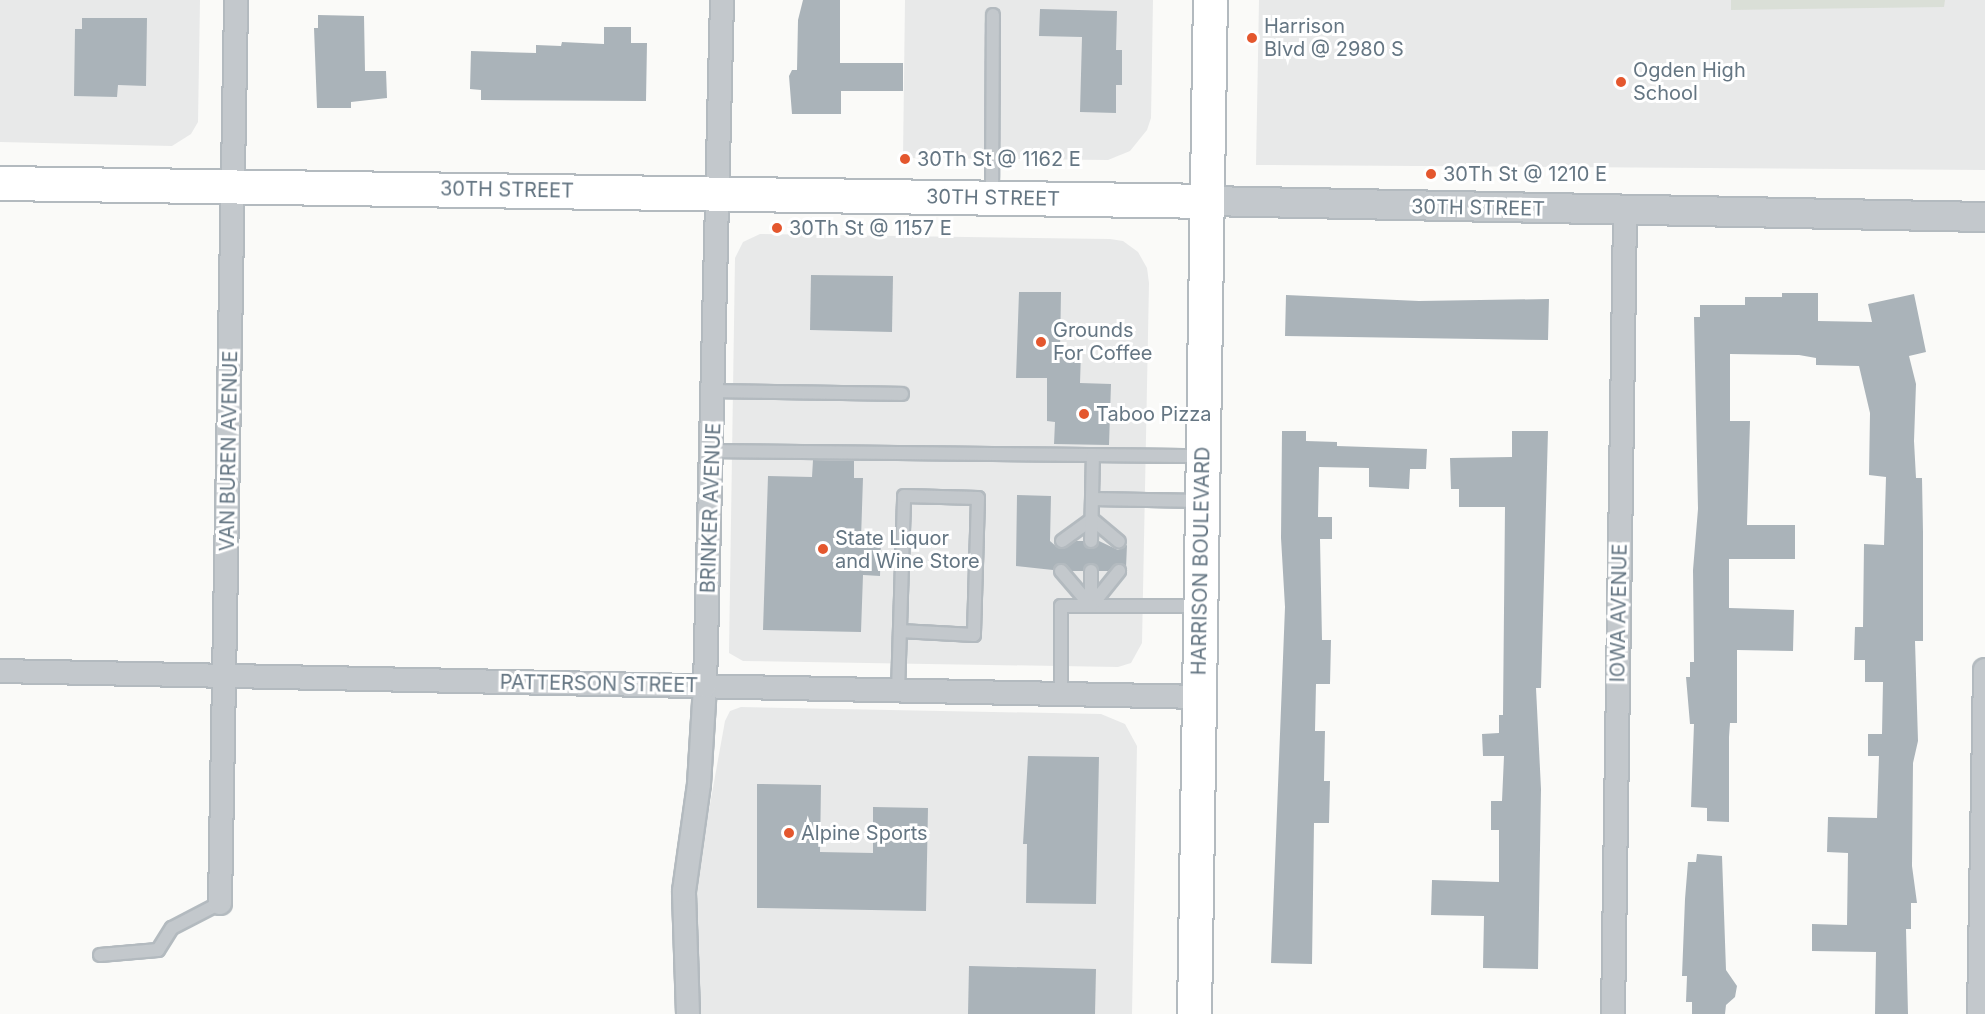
<!DOCTYPE html>
<html>
<head>
<meta charset="utf-8">
<style>
	body { margin:0 }
	#map { position:relative; width:1985px; height:1014px; overflow:hidden; background:#fafaf8; font-family:Inter,sans-serif }
	div>[style] { position:absolute }
	.built>* { inset:0; background:#e8e9e9 }
	.green>* { inset:0; background:#dadfd7 }
	.building>* { inset:0; background:#aab3b9 }
	.roads { filter:drop-shadow(2px 0 #b3babf) drop-shadow(-2px 0 #b3babf) drop-shadow(0 2px #b3babf) drop-shadow(0 -2px #b3babf) }
	.service>* { height:12px; margin:-6px; padding:0 6px; transform-origin:6px; border-radius:6px; background:#c3c8cc }
	.minor>* { height:22px; margin:-11px; padding:0 11px; transform-origin:11px; border-radius:11px; background:#c3c8cc }
	.tertiary>* { height:28px; margin:-14px; padding:0 14px; transform-origin:14px; border-radius:14px; background:#c3c8cc }
	.secondary>* { height:33px; margin:-16.5px; padding:0 16.5px; transform-origin:16.5px; border-radius:16.5px; background:#fff }
	.primary>* { height:33px; margin:-16.5px; padding:0 16.5px; transform-origin:16.5px; border-radius:16.5px; background:#fff }
	.dots>* { width:16px; height:16px; translate:-50% -50%; box-sizing:border-box; border:3px solid #fff; border-radius:50% }
	span { translate:-50% -50%; white-space:nowrap; text-align:center; line-height:1.15; -webkit-text-stroke:6px #fff; paint-order:stroke }
	.poi-label { font-size:20px; color:#657683 }
	.left { translate:0 -50%; text-align:left }
	.street-label { font-size:20px; color:#657683 }
</style>
</head>
<body>
<div id="map">
	<div class="built">
		<i style="clip-path:polygon(0 0,200px 0,198px 122px,191px 134px,172px 146px,0 142px)"></i>
		<i style="clip-path:polygon(905px 0,1153px 0,1151px 118px,1147px 130px,1130px 151px,1108px 160px,903px 158px)"></i>
		<i style="clip-path:polygon(1259px 0,1985px 0,1985px 170px,1256px 165px)"></i>
		<i style="clip-path:polygon(760px 234px,1110px 239px,1123px 241px,1138px 252px,1147px 268px,1149px 283px,1142px 643px,1131px 663px,1118px 667px,743px 661px,729px 653px,735px 258px,743px 242px)"></i>
		<i style="clip-path:polygon(741px 707px,1101px 714px,1125px 724px,1137px 746px,1132px 1014px,699px 1014px,696px 882px,725px 721px,730px 711px)"></i>
	</div>
	<div class="green">
		<i style="clip-path:polygon(1731px 0,1945px 0,1944px 7px,1731px 10px)"></i>
	</div>
	<div class="building">
		<i style="clip-path:polygon(803px 0,840px 0,840px 63px,903px 63px,903px 91px,841px 91px,841px 114px,792px 114px,789px 76px,792px 70px,797px 70px,798px 20px)"></i>
		<i style="clip-path:polygon(1040px 9px,1117px 11px,1116px 50px,1122px 50px,1122px 85px,1116px 85px,1116px 113px,1080px 112px,1082px 37px,1039px 36px)"></i>
		<i style="clip-path:polygon(318px 15px,364px 16px,365px 71px,386px 71px,387px 98px,351px 102px,351px 108px,317px 108px,314px 28px,318px 28px)"></i>
		<i style="clip-path:polygon(82px 18px,147px 18px,146px 86px,118px 85px,117px 97px,74px 96px,75px 29px,82px 29px)"></i>
		<i style="clip-path:polygon(604px 27px,631px 27px,631px 43px,647px 43px,646px 101px,481px 100px,481px 90px,470px 89px,471px 51px,536px 53px,536px 45px,561px 46px,562px 42px,604px 44px)"></i>
		<i style="clip-path:polygon(811px 275px,893px 276px,892px 332px,810px 330px)"></i>
		<i style="clip-path:polygon(1019px 292px,1061px 292px,1060px 352px,1081px 352px,1080px 383px,1111px 384px,1109px 445px,1054px 444px,1055px 422px,1047px 421px,1047px 378px,1016px 378px)"></i>
		<i style="clip-path:polygon(1782px 293px,1818px 293px,1818px 321px,1872px 322px,1868px 304px,1914px 294px,1926px 352px,1909px 356px,1916px 384px,1914px 441px,1916px 478px,1922px 478px,1923px 532px,1923px 641px,1915px 641px,1918px 741px,1913px 763px,1912px 866px,1917px 903px,1911px 903px,1911px 929px,1906px 929px,1908px 1014px,1875px 1014px,1876px 952px,1812px 951px,1812px 924px,1847px 925px,1848px 853px,1827px 852px,1828px 817px,1877px 818px,1879px 756px,1868px 756px,1868px 734px,1882px 734px,1883px 682px,1865px 682px,1865px 660px,1854px 660px,1855px 627px,1863px 627px,1864px 544px,1884px 545px,1886px 477px,1869px 475px,1870px 413px,1859px 366px,1816px 365px,1816px 358px,1799px 355px,1730px 354px,1730px 421px,1750px 421px,1747px 525px,1795px 525px,1795px 559px,1729px 559px,1729px 608px,1794px 610px,1793px 651px,1737px 650px,1737px 723px,1730px 723px,1729px 737px,1729px 822px,1707px 821px,1707px 808px,1691px 807px,1694px 724px,1690px 724px,1686px 677px,1690px 677px,1690px 662px,1694px 662px,1693px 570px,1698px 509px,1694px 317px,1700px 317px,1700px 305px,1745px 305px,1745px 297px,1782px 297px)"></i>
		<i style="clip-path:polygon(1286px 295px,1419px 301px,1549px 299px,1548px 340px,1285px 336px)"></i>
		<i style="clip-path:polygon(1282px 431px,1306px 431px,1306px 441px,1337px 442px,1337px 446px,1427px 449px,1426px 469px,1410px 469px,1409px 489px,1369px 487px,1369px 468px,1319px 467px,1318px 517px,1332px 517px,1332px 539px,1320px 539px,1322px 640px,1331px 640px,1330px 684px,1316px 684px,1315px 731px,1325px 731px,1324px 781px,1330px 781px,1329px 823px,1314px 823px,1312px 964px,1271px 963px,1285px 607px,1281px 538px)"></i>
		<i style="clip-path:polygon(1512px 431px,1548px 431px,1541px 688px,1536px 688px,1541px 789px,1538px 969px,1483px 968px,1484px 916px,1431px 915px,1432px 880px,1499px 882px,1499px 830px,1491px 830px,1491px 801px,1502px 801px,1504px 756px,1483px 756px,1482px 734px,1499px 733px,1499px 715px,1503px 715px,1505px 507px,1459px 507px,1459px 489px,1451px 489px,1450px 458px,1512px 457px)"></i>
		<i style="clip-path:polygon(813px 460px,854px 461px,854px 478px,863px 478px,861px 539px,881px 540px,880px 576px,863px 575px,861px 632px,763px 630px,768px 476px,812px 477px)"></i>
		<i style="clip-path:polygon(1017px 495px,1051px 496px,1050px 541px,1058px 548px,1076px 541px,1083px 541px,1090px 549px,1099px 541px,1118px 550px,1127px 545px,1126px 568px,1120px 563px,1108px 571px,1099px 571px,1092px 563px,1083px 571px,1072px 571px,1060px 563px,1053px 570px,1016px 566px)"></i>
		<i style="clip-path:polygon(1028px 756px,1099px 757px,1096px 904px,1026px 903px,1027px 844px,1023px 844px)"></i>
		<i style="clip-path:polygon(757px 784px,821px 785px,820px 852px,873px 853px,873px 807px,928px 808px,926px 911px,757px 908px)"></i>
		<i style="clip-path:polygon(1697px 854px,1722px 856px,1726px 970px,1737px 986px,1735px 997px,1726px 1005px,1725px 1014px,1692px 1014px,1692px 1002px,1686px 1002px,1687px 976px,1682px 976px,1685px 899px,1688px 862px,1696px 862px)"></i>
		<i style="clip-path:polygon(969px 966px,1096px 969px,1095px 1014px,968px 1014px)"></i>
	</div>
	<div class="roads">
		<div class="service">
			<i style="left:992px;top:196px;width:181px;rotate:-89.7deg"></i>
			<i style="left:715px;top:391px;width:187px;rotate:0.9deg"></i>
			<i style="left:713px;top:451px;width:488px;rotate:0.6deg"></i>
			<i style="left:1092px;top:499px;width:110px;rotate:1deg"></i>
			<i style="left:1062px;top:541px;width:37px;rotate:-36deg"></i>
			<i style="left:1092px;top:519px;width:35px;rotate:40deg"></i>
			<i style="left:1091px;top:541px;width:86px;rotate:-88.7deg"></i>
			<i style="left:1061px;top:571px;width:46px;rotate:49.4deg"></i>
			<i style="left:1091px;top:571px;width:35px;rotate:90deg"></i>
			<i style="left:1091px;top:606px;width:108px"></i>
			<i style="left:1091px;top:606px;width:45px;rotate:-51.3deg"></i>
			<i style="left:898px;top:691px;width:195px;rotate:-88.2deg"></i>
			<i style="left:904px;top:496px;width:74px;rotate:1.5deg"></i>
			<i style="left:978px;top:498px;width:137px;rotate:91.7deg"></i>
			<i style="left:974px;top:635px;width:74px;rotate:-176.9deg"></i>
			<i style="left:1061px;top:695px;width:89px;rotate:-90deg"></i>
			<i style="left:1061px;top:606px;width:30px"></i>
			<i style="left:100px;top:955px;width:58px;rotate:-4.9deg"></i>
			<i style="left:158px;top:950px;width:26px;rotate:-58deg"></i>
			<i style="left:172px;top:928px;width:54px;rotate:-27.5deg"></i>
		</div>
		<div class="minor">
			<i style="left:0;top:671px;width:1199px;rotate:1.24deg"></i>
			<i style="left:220px;top:903px;width:903px;rotate:-88.98deg"></i>
			<i style="left:688px;top:1014px;width:123px;rotate:-91.9deg"></i>
			<i style="left:684px;top:891px;width:108px;rotate:-82deg"></i>
			<i style="left:699px;top:784px;width:98px;rotate:-86.5deg"></i>
			<i style="left:705px;top:686px;width:686px;rotate:-88.58deg"></i>
			<i style="left:1613px;top:1014px;width:803px;rotate:-89.14deg"></i>
			<i style="left:1979px;top:1014px;width:344px;rotate:-89deg"></i>
		</div>
		<div class="tertiary">
			<i style="left:1207px;top:201px;width:778px;rotate:1.18deg"></i>
		</div>
		<div class="secondary">
			<i style="left:0;top:183px;width:1207px;rotate:0.85deg"></i>
		</div>
		<div class="primary">
			<i style="left:1194px;top:1014px;width:1014px;rotate:-89.1deg"></i>
		</div>
	</div>
	<div class="dots">
		<i style="left:1252px;top:38px;background:#e4572e"></i>
		<i style="left:1621px;top:82px;background:#e4572e"></i>
		<i style="left:905px;top:159px;background:#e4572e"></i>
		<i style="left:1431px;top:174px;background:#e4572e"></i>
		<i style="left:777px;top:228px;background:#e4572e"></i>
		<i style="left:1041px;top:342px;background:#e4572e"></i>
		<i style="left:1084px;top:414px;background:#e4572e"></i>
		<i style="left:823px;top:549px;background:#e4572e"></i>
		<i style="left:789px;top:833px;background:#e4572e"></i>
	</div>
	<div class="poi-label">
		<span class="left" style="left:1264px;top:38px">Harrison<br>Blvd @ 2980 S</span>
		<span class="left" style="left:1633px;top:82px">Ogden High<br>School</span>
		<span class="left" style="left:917px;top:159px">30Th St @ 1162 E</span>
		<span class="left" style="left:1443px;top:174px">30Th St @ 1210 E</span>
		<span class="left" style="left:789px;top:228px">30Th St @ 1157 E</span>
		<span class="left" style="left:1053px;top:342px">Grounds<br>For Coffee</span>
		<span class="left" style="left:1096px;top:414px">Taboo Pizza</span>
		<span class="left" style="left:835px;top:550px">State Liquor<br>and Wine Store</span>
		<span class="left" style="left:801px;top:833px">Alpine Sports</span>
	</div>
	<div class="street-label">
		<span style="left:507px;top:190px;rotate:1deg">30TH STREET</span>
		<span style="left:993px;top:198px;rotate:1deg">30TH STREET</span>
		<span style="left:1478px;top:208px;rotate:1deg">30TH STREET</span>
		<span style="left:229px;top:451px;rotate:-89deg">VAN BUREN AVENUE</span>
		<span style="left:711px;top:508px;rotate:-88deg">BRINKER AVENUE</span>
		<span style="left:1201px;top:561px;rotate:-89deg">HARRISON BOULEVARD</span>
		<span style="left:1619px;top:613px;rotate:-89deg">IOWA AVENUE</span>
		<span style="left:599px;top:684px;rotate:1deg">PATTERSON STREET</span>
	</div>
</div>
</body>
</html>
